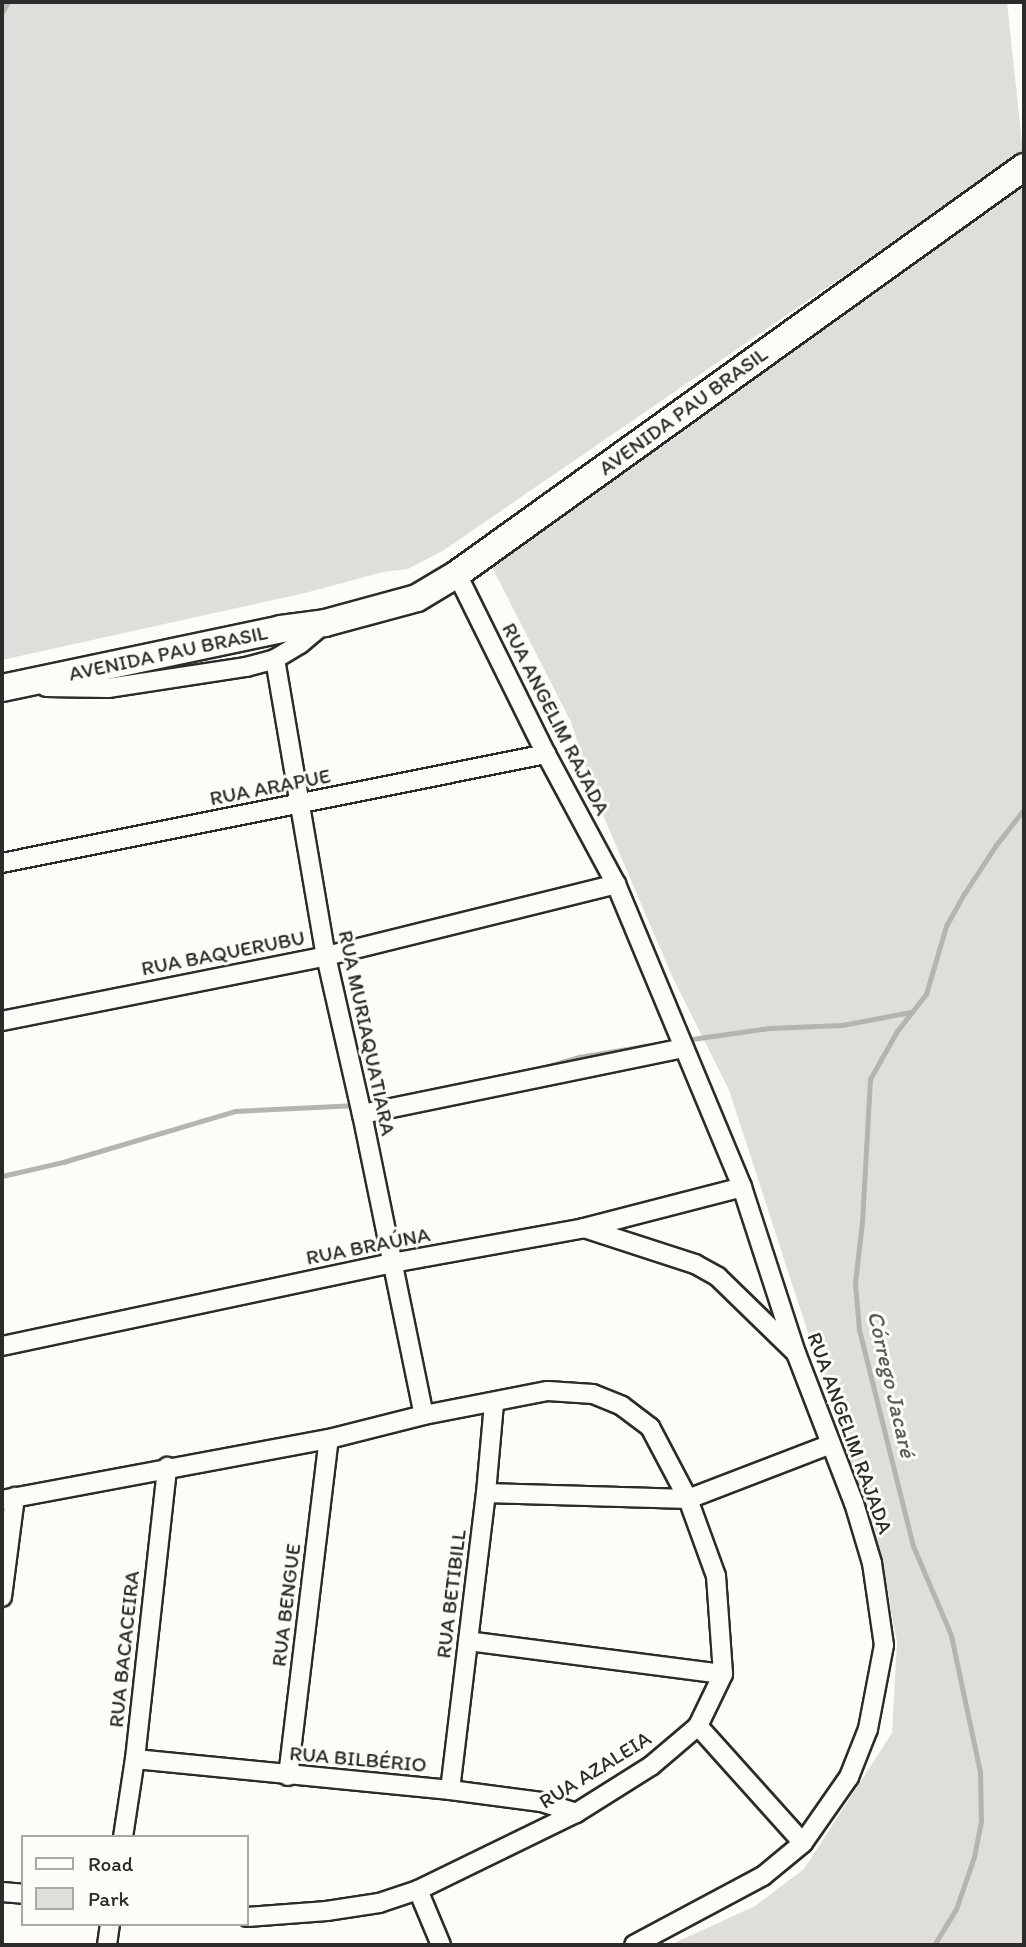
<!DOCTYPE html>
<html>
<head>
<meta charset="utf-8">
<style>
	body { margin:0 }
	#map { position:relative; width:1026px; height:1947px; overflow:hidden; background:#fdfcf7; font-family:Itim,sans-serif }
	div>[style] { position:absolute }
	.green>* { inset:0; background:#dfdeda }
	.stream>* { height:5px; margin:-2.5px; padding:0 2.5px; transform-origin:2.5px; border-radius:2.5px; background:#b5b4b1 }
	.roads { filter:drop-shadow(2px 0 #2b2b2b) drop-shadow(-2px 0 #2b2b2b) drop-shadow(0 2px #2b2b2b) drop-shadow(0 -2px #2b2b2b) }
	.minor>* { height:18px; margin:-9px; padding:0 9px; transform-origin:9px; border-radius:9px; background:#fdfcf7 }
	.secondary>* { height:26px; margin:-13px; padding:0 13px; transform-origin:13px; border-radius:13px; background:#fdfcf7 }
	span { translate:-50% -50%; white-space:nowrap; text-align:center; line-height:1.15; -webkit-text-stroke:6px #fdfcf7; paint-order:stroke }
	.street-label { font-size:21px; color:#2b2b2b }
	.water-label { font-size:23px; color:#5b5b5a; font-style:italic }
	.frame { position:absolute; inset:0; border:4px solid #2b2b2b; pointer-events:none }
	.legend { position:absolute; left:21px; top:1835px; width:228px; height:91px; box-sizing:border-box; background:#fdfcf7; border:2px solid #a9a8a5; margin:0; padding:9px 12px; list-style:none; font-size:21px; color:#2b2b2b }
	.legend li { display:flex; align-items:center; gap:14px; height:35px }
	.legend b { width:35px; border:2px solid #a9a8a5 }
</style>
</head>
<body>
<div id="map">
	<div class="green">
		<i style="clip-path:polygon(2px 2px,1007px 2px,1023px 153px,444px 550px,408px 569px,383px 572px,305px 593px,2px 660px)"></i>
		<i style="clip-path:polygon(1024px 185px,1024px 1945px,670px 1945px,755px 1906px,804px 1869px,892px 1733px,897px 1642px,882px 1560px,729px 1090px,672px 976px,597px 801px,571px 722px,492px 567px,593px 484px,968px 220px)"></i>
	</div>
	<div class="stream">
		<i style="left:2px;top:12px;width:12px;rotate:-59deg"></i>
		<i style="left:685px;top:1040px;width:85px;rotate:-8.1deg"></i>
		<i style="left:769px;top:1028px;width:73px;rotate:-2.4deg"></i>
		<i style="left:842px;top:1025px;width:70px;rotate:-10.7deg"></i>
		<i style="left:538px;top:1069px;width:43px;rotate:-16.3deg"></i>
		<i style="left:579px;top:1057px;width:97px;rotate:-9.5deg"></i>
		<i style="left:2px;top:1176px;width:63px;rotate:-12.9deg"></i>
		<i style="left:63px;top:1162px;width:179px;rotate:-16.5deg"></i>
		<i style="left:235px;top:1111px;width:122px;rotate:-2.8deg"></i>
		<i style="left:934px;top:1945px;width:42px;rotate:-58.6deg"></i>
		<i style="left:956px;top:1909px;width:55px;rotate:-70.9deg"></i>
		<i style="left:974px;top:1857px;width:37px;rotate:-79deg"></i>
		<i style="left:981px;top:1821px;width:49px;rotate:-91.2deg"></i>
		<i style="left:980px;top:1772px;width:140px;rotate:-102deg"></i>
		<i style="left:951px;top:1635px;width:97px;rotate:-113.1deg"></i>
		<i style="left:913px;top:1546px;width:223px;rotate:-104deg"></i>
		<i style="left:859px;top:1330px;width:47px;rotate:-94.9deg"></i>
		<i style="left:855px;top:1283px;width:61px;rotate:-83.5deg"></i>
		<i style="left:862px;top:1222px;width:143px;rotate:-86.8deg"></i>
		<i style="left:870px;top:1079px;width:55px;rotate:-60.6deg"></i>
		<i style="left:897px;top:1031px;width:47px;rotate:-51.9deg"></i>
		<i style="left:926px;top:994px;width:71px;rotate:-73.6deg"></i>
		<i style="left:946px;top:926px;width:37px;rotate:-61deg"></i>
		<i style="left:964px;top:894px;width:59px;rotate:-56.9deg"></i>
		<i style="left:996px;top:845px;width:46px;rotate:-52.1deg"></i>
	</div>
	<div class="roads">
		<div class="minor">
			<i style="left:457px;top:574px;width:201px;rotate:63.7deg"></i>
			<i style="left:546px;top:754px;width:148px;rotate:61.7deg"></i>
			<i style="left:616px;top:884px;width:328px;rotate:67.4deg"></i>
			<i style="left:742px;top:1187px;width:175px;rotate:72deg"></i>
			<i style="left:796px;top:1353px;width:161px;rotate:68.9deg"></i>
			<i style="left:854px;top:1503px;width:63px;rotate:73.3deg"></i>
			<i style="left:872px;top:1563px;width:83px;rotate:81.7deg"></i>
			<i style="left:884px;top:1645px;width:86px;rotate:100.8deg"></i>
			<i style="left:868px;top:1729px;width:52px;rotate:111.6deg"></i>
			<i style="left:849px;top:1777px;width:80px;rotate:124.9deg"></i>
			<i style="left:803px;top:1843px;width:52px;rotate:140.5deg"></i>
			<i style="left:763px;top:1876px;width:146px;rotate:151.9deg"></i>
			<i style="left:275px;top:659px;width:301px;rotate:80.3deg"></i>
			<i style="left:326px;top:956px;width:162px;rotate:77.2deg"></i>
			<i style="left:362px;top:1114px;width:307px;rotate:78.4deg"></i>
			<i style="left:46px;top:687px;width:62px;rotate:0.9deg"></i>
			<i style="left:108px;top:688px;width:140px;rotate:-8.7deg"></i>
			<i style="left:246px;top:667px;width:30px;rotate:-15deg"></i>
			<i style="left:275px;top:659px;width:29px;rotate:-31deg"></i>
			<i style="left:300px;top:644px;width:33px;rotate:-40deg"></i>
			<i style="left:2px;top:863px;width:555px;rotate:-11.33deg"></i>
			<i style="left:2px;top:1021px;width:330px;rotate:-11.3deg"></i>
			<i style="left:326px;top:956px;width:299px;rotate:-13.9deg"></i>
			<i style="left:362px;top:1114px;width:328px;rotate:-11.6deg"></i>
			<i style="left:584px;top:1228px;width:117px;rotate:18deg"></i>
			<i style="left:695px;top:1264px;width:26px;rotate:29deg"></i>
			<i style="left:718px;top:1277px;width:106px;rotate:44.2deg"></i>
			<i style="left:2px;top:1346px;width:399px;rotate:-12deg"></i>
			<i style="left:392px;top:1263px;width:195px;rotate:-10.3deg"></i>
			<i style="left:584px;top:1228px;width:163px;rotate:-14.5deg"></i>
			<i style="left:486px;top:1493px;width:202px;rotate:1.7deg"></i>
			<i style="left:688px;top:1499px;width:153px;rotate:-21deg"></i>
			<i style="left:2px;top:1500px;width:333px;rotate:-10.6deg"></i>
			<i style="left:329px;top:1439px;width:98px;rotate:-14.2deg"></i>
			<i style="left:424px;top:1415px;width:126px;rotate:-11deg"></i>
			<i style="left:548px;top:1391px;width:45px;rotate:3.8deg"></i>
			<i style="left:593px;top:1394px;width:31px;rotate:22deg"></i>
			<i style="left:622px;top:1406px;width:35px;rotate:37deg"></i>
			<i style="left:650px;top:1427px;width:81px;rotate:62.2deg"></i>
			<i style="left:688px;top:1499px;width:82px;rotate:70deg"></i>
			<i style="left:716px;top:1576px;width:98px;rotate:85.9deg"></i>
			<i style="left:723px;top:1674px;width:58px;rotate:115.7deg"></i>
			<i style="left:698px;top:1726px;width:62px;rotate:139.6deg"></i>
			<i style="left:651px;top:1766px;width:89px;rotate:147.9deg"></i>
			<i style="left:576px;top:1813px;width:176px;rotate:154deg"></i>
			<i style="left:418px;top:1890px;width:41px;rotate:161.6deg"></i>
			<i style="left:379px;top:1903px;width:53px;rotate:171.3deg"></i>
			<i style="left:327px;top:1911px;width:80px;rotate:175.7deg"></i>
			<i style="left:2px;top:1597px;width:101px;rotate:-82.6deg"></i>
			<i style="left:468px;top:1641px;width:257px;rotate:7.4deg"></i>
			<i style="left:698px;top:1726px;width:157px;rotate:48.1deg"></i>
			<i style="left:135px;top:1759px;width:317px;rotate:5.6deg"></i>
			<i style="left:450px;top:1790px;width:92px;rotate:7.5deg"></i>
			<i style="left:541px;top:1802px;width:37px;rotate:17deg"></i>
			<i style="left:288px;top:1776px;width:339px;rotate:-83.1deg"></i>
			<i style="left:450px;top:1790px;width:299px;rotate:-83.1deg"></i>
			<i style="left:486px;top:1493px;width:89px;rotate:-84.9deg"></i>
			<i style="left:123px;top:1837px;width:79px;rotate:-81.3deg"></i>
			<i style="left:135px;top:1759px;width:294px;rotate:-83.7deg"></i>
			<i style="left:418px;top:1890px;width:60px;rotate:67.3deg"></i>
			<i style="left:2px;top:1892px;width:21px;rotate:5deg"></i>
			<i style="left:107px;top:1945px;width:21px;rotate:-82deg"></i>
		</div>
		<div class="secondary">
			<i style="left:2px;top:688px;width:285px;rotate:-11.9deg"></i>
			<i style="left:281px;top:629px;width:44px;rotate:-7.8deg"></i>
			<i style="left:325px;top:623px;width:95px;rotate:-15.2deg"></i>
			<i style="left:417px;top:598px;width:47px;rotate:-31deg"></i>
			<i style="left:457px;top:574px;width:698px;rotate:-35.67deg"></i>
		</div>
	</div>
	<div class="street-label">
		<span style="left:683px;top:411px;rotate:-36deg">AVENIDA PAU BRASIL</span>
		<span style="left:168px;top:653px;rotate:-12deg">AVENIDA PAU BRASIL</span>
		<span style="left:556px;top:719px;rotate:63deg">RUA ANGELIM RAJADA</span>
		<span style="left:270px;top:787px;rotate:-11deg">RUA ARAPUE</span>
		<span style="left:223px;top:953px;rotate:-11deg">RUA BAQUERUBU</span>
		<span style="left:367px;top:1033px;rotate:78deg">RUA MURIAQUATIARA</span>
		<span style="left:368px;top:1246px;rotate:-11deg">RUA BRAÚNA</span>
		<span style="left:850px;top:1433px;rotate:70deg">RUA ANGELIM RAJADA</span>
		<span style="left:451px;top:1594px;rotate:-83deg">RUA BETIBILL</span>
		<span style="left:286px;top:1605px;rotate:-83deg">RUA BENGUE</span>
		<span style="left:124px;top:1649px;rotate:-84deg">RUA BACACEIRA</span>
		<span style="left:358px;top:1759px;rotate:5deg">RUA BILBÉRIO</span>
		<span style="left:595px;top:1770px;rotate:-32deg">RUA AZALEIA</span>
	</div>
	<div class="water-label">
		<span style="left:892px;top:1384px;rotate:77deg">Córrego Jacaré</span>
	</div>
	<div class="frame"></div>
	<ul class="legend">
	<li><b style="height:9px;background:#fdfcf7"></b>Road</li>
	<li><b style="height:19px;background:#dfdeda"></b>Park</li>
	</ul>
</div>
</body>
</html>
